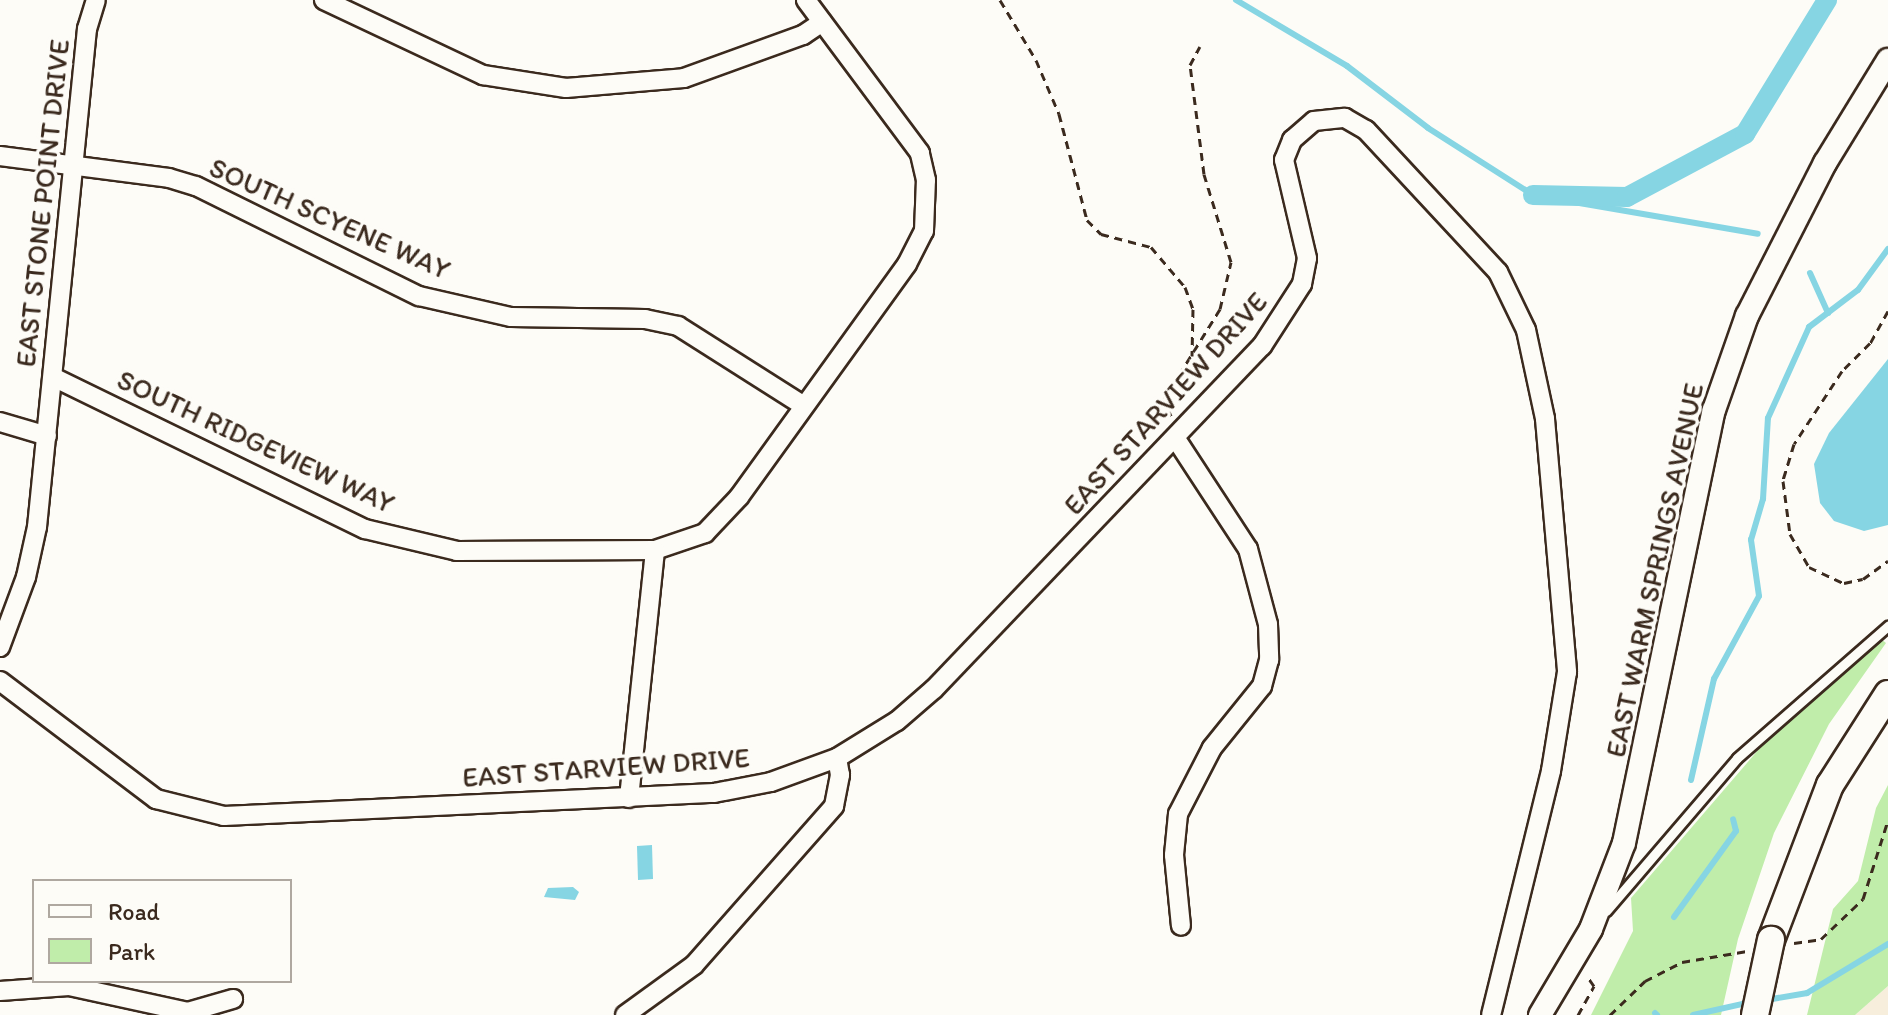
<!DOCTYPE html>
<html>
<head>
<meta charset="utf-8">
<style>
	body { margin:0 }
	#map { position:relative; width:1888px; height:1015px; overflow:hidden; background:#fdfcf7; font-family:Itim,sans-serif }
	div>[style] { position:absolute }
	.built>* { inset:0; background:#f7eedc }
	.green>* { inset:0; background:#c0edaa }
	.water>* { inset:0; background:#86d5e3 }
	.stream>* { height:6px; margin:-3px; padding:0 3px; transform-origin:3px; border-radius:3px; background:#86d5e3 }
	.canal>* { height:20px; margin:-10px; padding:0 10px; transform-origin:10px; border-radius:10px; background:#86d5e3 }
	.path>* { height:3px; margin-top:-1.5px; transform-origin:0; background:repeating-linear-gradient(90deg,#3b2a1e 0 8px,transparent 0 14px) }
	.roads { filter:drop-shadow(2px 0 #3b2a1e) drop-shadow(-2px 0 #3b2a1e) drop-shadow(0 2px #3b2a1e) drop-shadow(0 -2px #3b2a1e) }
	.service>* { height:9px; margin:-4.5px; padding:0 4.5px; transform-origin:4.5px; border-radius:4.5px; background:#fdfcf7 }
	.minor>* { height:18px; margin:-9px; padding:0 9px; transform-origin:9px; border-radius:9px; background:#fdfcf7 }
	.tertiary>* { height:22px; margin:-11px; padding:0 11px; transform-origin:11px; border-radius:11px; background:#fdfcf7 }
	.secondary>* { height:26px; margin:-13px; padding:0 13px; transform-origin:13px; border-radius:13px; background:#fdfcf7 }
	.bridges { filter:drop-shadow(2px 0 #3b2a1e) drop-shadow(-2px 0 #3b2a1e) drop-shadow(0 2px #3b2a1e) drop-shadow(0 -2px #3b2a1e) }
	.secondary-bridge>* { height:26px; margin:-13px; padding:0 13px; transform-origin:13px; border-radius:13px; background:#fdfcf7 }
	span { translate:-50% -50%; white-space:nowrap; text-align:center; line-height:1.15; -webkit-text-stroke:7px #fdfcf7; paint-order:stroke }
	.street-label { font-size:28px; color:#3b2a1e }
	.legend { position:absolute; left:32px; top:879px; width:260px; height:104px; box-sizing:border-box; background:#fdfcf7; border:2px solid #afa8a0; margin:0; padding:10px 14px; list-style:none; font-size:24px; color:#3b2a1e }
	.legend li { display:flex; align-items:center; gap:16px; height:40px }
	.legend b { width:40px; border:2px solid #afa8a0 }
</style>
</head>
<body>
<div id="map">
	<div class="built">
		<i style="clip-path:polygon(1888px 986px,1888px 1015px,1855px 1015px)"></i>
	</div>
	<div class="green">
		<i style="clip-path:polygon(1881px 639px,1886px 643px,1829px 724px,1774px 833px,1738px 939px,1721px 1015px,1591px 1015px,1633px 931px,1631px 898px,1759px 749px)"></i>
		<i style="clip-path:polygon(1888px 785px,1888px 986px,1855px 1015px,1807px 1015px,1833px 909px,1858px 881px,1876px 808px)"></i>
	</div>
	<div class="water">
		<i style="clip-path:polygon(1888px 359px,1888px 525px,1864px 531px,1834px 521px,1820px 503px,1814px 464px,1829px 433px)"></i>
		<i style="clip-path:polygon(652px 845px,653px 879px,638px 880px,637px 846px)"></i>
		<i style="clip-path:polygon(573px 887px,579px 892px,575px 900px,544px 897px,548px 888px)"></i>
	</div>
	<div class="stream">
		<i style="left:1236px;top:0;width:129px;rotate:30.7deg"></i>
		<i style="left:1347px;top:66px;width:102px;rotate:37.4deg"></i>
		<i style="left:1428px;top:128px;width:125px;rotate:32.5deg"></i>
		<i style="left:1533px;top:195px;width:228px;rotate:9.8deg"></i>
		<i style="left:1810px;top:273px;width:44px;rotate:65.8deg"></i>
		<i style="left:1691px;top:780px;width:104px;rotate:-77.2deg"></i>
		<i style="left:1714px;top:679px;width:94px;rotate:-61.5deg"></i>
		<i style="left:1759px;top:596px;width:57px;rotate:-98.1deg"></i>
		<i style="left:1751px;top:540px;width:43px;rotate:-73.7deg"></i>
		<i style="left:1763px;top:499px;width:81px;rotate:-86.5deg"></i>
		<i style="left:1768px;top:418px;width:100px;rotate:-65.7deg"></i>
		<i style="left:1809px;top:327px;width:61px;rotate:-37.1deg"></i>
		<i style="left:1858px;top:290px;width:51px;rotate:-53.8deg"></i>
		<i style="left:1674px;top:917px;width:106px;rotate:-54.2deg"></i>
		<i style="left:1736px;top:831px;width:12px;rotate:-104deg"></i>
		<i style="left:1766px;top:1000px;width:42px;rotate:-9.7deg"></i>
		<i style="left:1807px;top:993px;width:95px;rotate:-31.2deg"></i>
		<i style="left:1655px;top:1013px;width:3px;rotate:45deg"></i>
		<i style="left:1693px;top:1015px;width:59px;rotate:-12.6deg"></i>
	</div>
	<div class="canal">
		<i style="left:1533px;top:195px;width:94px;rotate:1.2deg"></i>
		<i style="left:1627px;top:197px;width:134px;rotate:-28.1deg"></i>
		<i style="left:1745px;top:134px;width:157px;rotate:-58.5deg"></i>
	</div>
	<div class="path">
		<i style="left:1000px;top:0;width:70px;rotate:59deg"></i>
		<i style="left:1036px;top:60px;width:59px;rotate:66.9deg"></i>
		<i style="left:1059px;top:114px;width:110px;rotate:75.2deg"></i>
		<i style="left:1087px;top:220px;width:20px;rotate:45deg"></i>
		<i style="left:1101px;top:234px;width:52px;rotate:14.6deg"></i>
		<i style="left:1151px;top:247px;width:52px;rotate:49.6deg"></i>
		<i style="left:1185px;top:287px;width:23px;rotate:70deg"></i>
		<i style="left:1193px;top:309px;width:47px;rotate:91.2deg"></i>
		<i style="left:1888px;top:311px;width:37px;rotate:119deg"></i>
		<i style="left:1870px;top:343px;width:40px;rotate:135deg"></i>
		<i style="left:1842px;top:371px;width:87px;rotate:123.3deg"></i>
		<i style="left:1794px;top:444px;width:39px;rotate:107deg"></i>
		<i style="left:1783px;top:481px;width:53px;rotate:82.5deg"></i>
		<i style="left:1790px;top:534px;width:38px;rotate:60deg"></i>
		<i style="left:1809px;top:567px;width:38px;rotate:25deg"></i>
		<i style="left:1844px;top:583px;width:19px;rotate:-12deg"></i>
		<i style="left:1863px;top:579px;width:31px;rotate:-36deg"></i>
		<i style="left:1171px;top:416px;width:18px;rotate:-112deg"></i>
		<i style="left:1164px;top:399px;width:106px;rotate:-58.1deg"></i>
		<i style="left:1220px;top:309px;width:48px;rotate:-76.8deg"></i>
		<i style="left:1231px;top:262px;width:92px;rotate:-107.1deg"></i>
		<i style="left:1204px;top:174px;width:110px;rotate:-97.3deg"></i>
		<i style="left:1190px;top:65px;width:21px;rotate:-62deg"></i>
		<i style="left:1794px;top:943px;width:27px;rotate:-8deg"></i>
		<i style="left:1821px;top:939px;width:58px;rotate:-43.6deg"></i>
		<i style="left:1863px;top:899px;width:83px;rotate:-72.4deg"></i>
		<i style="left:1578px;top:1015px;width:33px;rotate:-61deg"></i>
		<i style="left:1594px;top:986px;width:12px;rotate:-125deg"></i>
		<i style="left:1610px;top:1015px;width:49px;rotate:-44.2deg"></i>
		<i style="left:1645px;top:981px;width:42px;rotate:-27.2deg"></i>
		<i style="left:1682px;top:962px;width:66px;rotate:-9.6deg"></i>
	</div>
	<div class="roads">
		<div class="service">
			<i style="left:1606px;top:911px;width:201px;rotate:-49.4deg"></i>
			<i style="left:1737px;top:758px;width:201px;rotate:-41.2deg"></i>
		</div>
		<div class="minor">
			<i style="left:324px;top:0;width:176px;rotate:25.3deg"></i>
			<i style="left:483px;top:75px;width:84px;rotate:8.9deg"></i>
			<i style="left:566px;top:88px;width:118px;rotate:-4.8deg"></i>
			<i style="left:684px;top:78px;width:127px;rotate:-19.9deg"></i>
			<i style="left:803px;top:35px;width:23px;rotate:-34deg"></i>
			<i style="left:0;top:156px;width:170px;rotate:7.4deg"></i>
			<i style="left:169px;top:178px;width:28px;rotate:17deg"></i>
			<i style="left:196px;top:186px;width:249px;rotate:26.3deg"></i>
			<i style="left:419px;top:296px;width:94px;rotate:12.9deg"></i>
			<i style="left:511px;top:317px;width:134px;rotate:0.9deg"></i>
			<i style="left:645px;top:319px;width:34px;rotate:12deg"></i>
			<i style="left:678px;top:326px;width:149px;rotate:32.4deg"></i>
			<i style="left:53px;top:377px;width:347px;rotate:26deg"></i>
			<i style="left:365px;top:529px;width:95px;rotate:13.4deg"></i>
			<i style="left:457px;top:551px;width:198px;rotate:-0.3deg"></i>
			<i style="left:655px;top:550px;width:53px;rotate:-18.8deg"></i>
			<i style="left:705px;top:533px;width:50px;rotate:-46.6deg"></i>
			<i style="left:739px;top:497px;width:287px;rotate:-54.2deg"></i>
			<i style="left:907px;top:264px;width:37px;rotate:-63deg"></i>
			<i style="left:924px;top:231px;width:51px;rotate:-87.8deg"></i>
			<i style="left:926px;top:180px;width:28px;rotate:-103deg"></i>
			<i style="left:920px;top:153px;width:191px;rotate:-126.7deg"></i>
			<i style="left:0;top:422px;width:49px;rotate:16.6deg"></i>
			<i style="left:1176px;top:439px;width:131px;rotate:56.8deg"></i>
			<i style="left:1248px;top:549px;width:78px;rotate:75.1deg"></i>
			<i style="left:1268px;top:624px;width:36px;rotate:88deg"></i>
			<i style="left:1269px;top:660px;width:27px;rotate:105deg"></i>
			<i style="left:1262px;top:686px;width:80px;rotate:128.9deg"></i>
			<i style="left:1212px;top:748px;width:74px;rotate:117.3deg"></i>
			<i style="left:1178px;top:814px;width:41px;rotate:95.6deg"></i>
			<i style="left:1174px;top:855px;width:71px;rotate:84.4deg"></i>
			<i style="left:0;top:647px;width:75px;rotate:-69.6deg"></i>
			<i style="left:26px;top:577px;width:51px;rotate:-77.6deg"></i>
			<i style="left:37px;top:527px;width:501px;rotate:-84.27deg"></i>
			<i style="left:87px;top:29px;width:30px;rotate:-73deg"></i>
			<i style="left:0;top:681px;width:196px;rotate:37.1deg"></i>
			<i style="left:156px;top:799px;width:70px;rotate:14deg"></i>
			<i style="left:224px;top:816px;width:491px;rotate:-2.7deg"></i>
			<i style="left:714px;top:793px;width:58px;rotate:-10.9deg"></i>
			<i style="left:771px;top:782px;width:70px;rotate:-20deg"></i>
			<i style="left:837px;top:758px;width:70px;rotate:-31.7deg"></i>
			<i style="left:897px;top:721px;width:49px;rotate:-40.9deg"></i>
			<i style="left:934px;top:689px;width:475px;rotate:-46.3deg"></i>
			<i style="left:1262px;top:346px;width:74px;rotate:-57.2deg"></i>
			<i style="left:1302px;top:284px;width:26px;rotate:-79deg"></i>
			<i style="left:1307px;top:258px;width:101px;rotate:-103.2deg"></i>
			<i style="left:1284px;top:160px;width:22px;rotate:-68deg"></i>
			<i style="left:1292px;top:140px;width:29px;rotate:-41deg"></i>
			<i style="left:1314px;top:121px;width:31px;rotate:-6deg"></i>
			<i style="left:1345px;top:118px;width:24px;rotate:30deg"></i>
			<i style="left:1366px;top:130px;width:194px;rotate:47.1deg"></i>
			<i style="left:1498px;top:272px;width:64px;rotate:64.2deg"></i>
			<i style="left:1526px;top:330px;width:91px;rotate:77.9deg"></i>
			<i style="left:1545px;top:419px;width:254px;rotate:85deg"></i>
			<i style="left:1567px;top:672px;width:100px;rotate:99.2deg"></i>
			<i style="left:1551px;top:771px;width:251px;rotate:103.8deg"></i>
			<i style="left:629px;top:798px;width:249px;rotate:-84deg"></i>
			<i style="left:0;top:991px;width:69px;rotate:-4.1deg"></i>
			<i style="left:69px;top:986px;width:122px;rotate:12.3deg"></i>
			<i style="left:188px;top:1012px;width:47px;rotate:-16.1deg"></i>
			<i style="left:625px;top:1015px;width:85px;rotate:-35.9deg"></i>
			<i style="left:694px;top:965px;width:212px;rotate:-48.6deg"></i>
			<i style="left:834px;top:806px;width:32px;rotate:-79deg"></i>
			<i style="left:840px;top:775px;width:17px;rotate:-100deg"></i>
		</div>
		<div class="tertiary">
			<i style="left:1540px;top:1015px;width:100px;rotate:-59.3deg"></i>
			<i style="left:1591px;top:929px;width:92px;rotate:-69deg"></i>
			<i style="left:1624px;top:843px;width:442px;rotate:-78.3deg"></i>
			<i style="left:1714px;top:410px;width:100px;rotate:-70.7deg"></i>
			<i style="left:1747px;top:316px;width:172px;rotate:-63deg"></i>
			<i style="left:1825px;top:163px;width:121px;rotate:-58.5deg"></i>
		</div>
		<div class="secondary">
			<i style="left:1771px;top:940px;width:166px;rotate:-69.2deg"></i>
			<i style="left:1830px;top:785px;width:108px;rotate:-57.5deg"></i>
		</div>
	</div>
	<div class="bridges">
		<div class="secondary-bridge">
			<i style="left:1755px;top:1015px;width:77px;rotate:-78deg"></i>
		</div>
	</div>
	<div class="street-label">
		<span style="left:42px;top:203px;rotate:-84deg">EAST STONE POINT DRIVE</span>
		<span style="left:330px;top:218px;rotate:24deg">SOUTH SCYENE WAY</span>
		<span style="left:1165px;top:403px;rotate:-48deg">EAST STARVIEW DRIVE</span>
		<span style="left:256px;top:441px;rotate:25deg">SOUTH RIDGEVIEW WAY</span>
		<span style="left:1654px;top:570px;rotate:-78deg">EAST WARM SPRINGS AVENUE</span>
		<span style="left:606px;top:767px;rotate:-4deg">EAST STARVIEW DRIVE</span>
	</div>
	<ul class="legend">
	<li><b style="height:10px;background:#fdfcf7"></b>Road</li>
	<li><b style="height:22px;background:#c0edaa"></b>Park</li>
	</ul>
</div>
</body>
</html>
